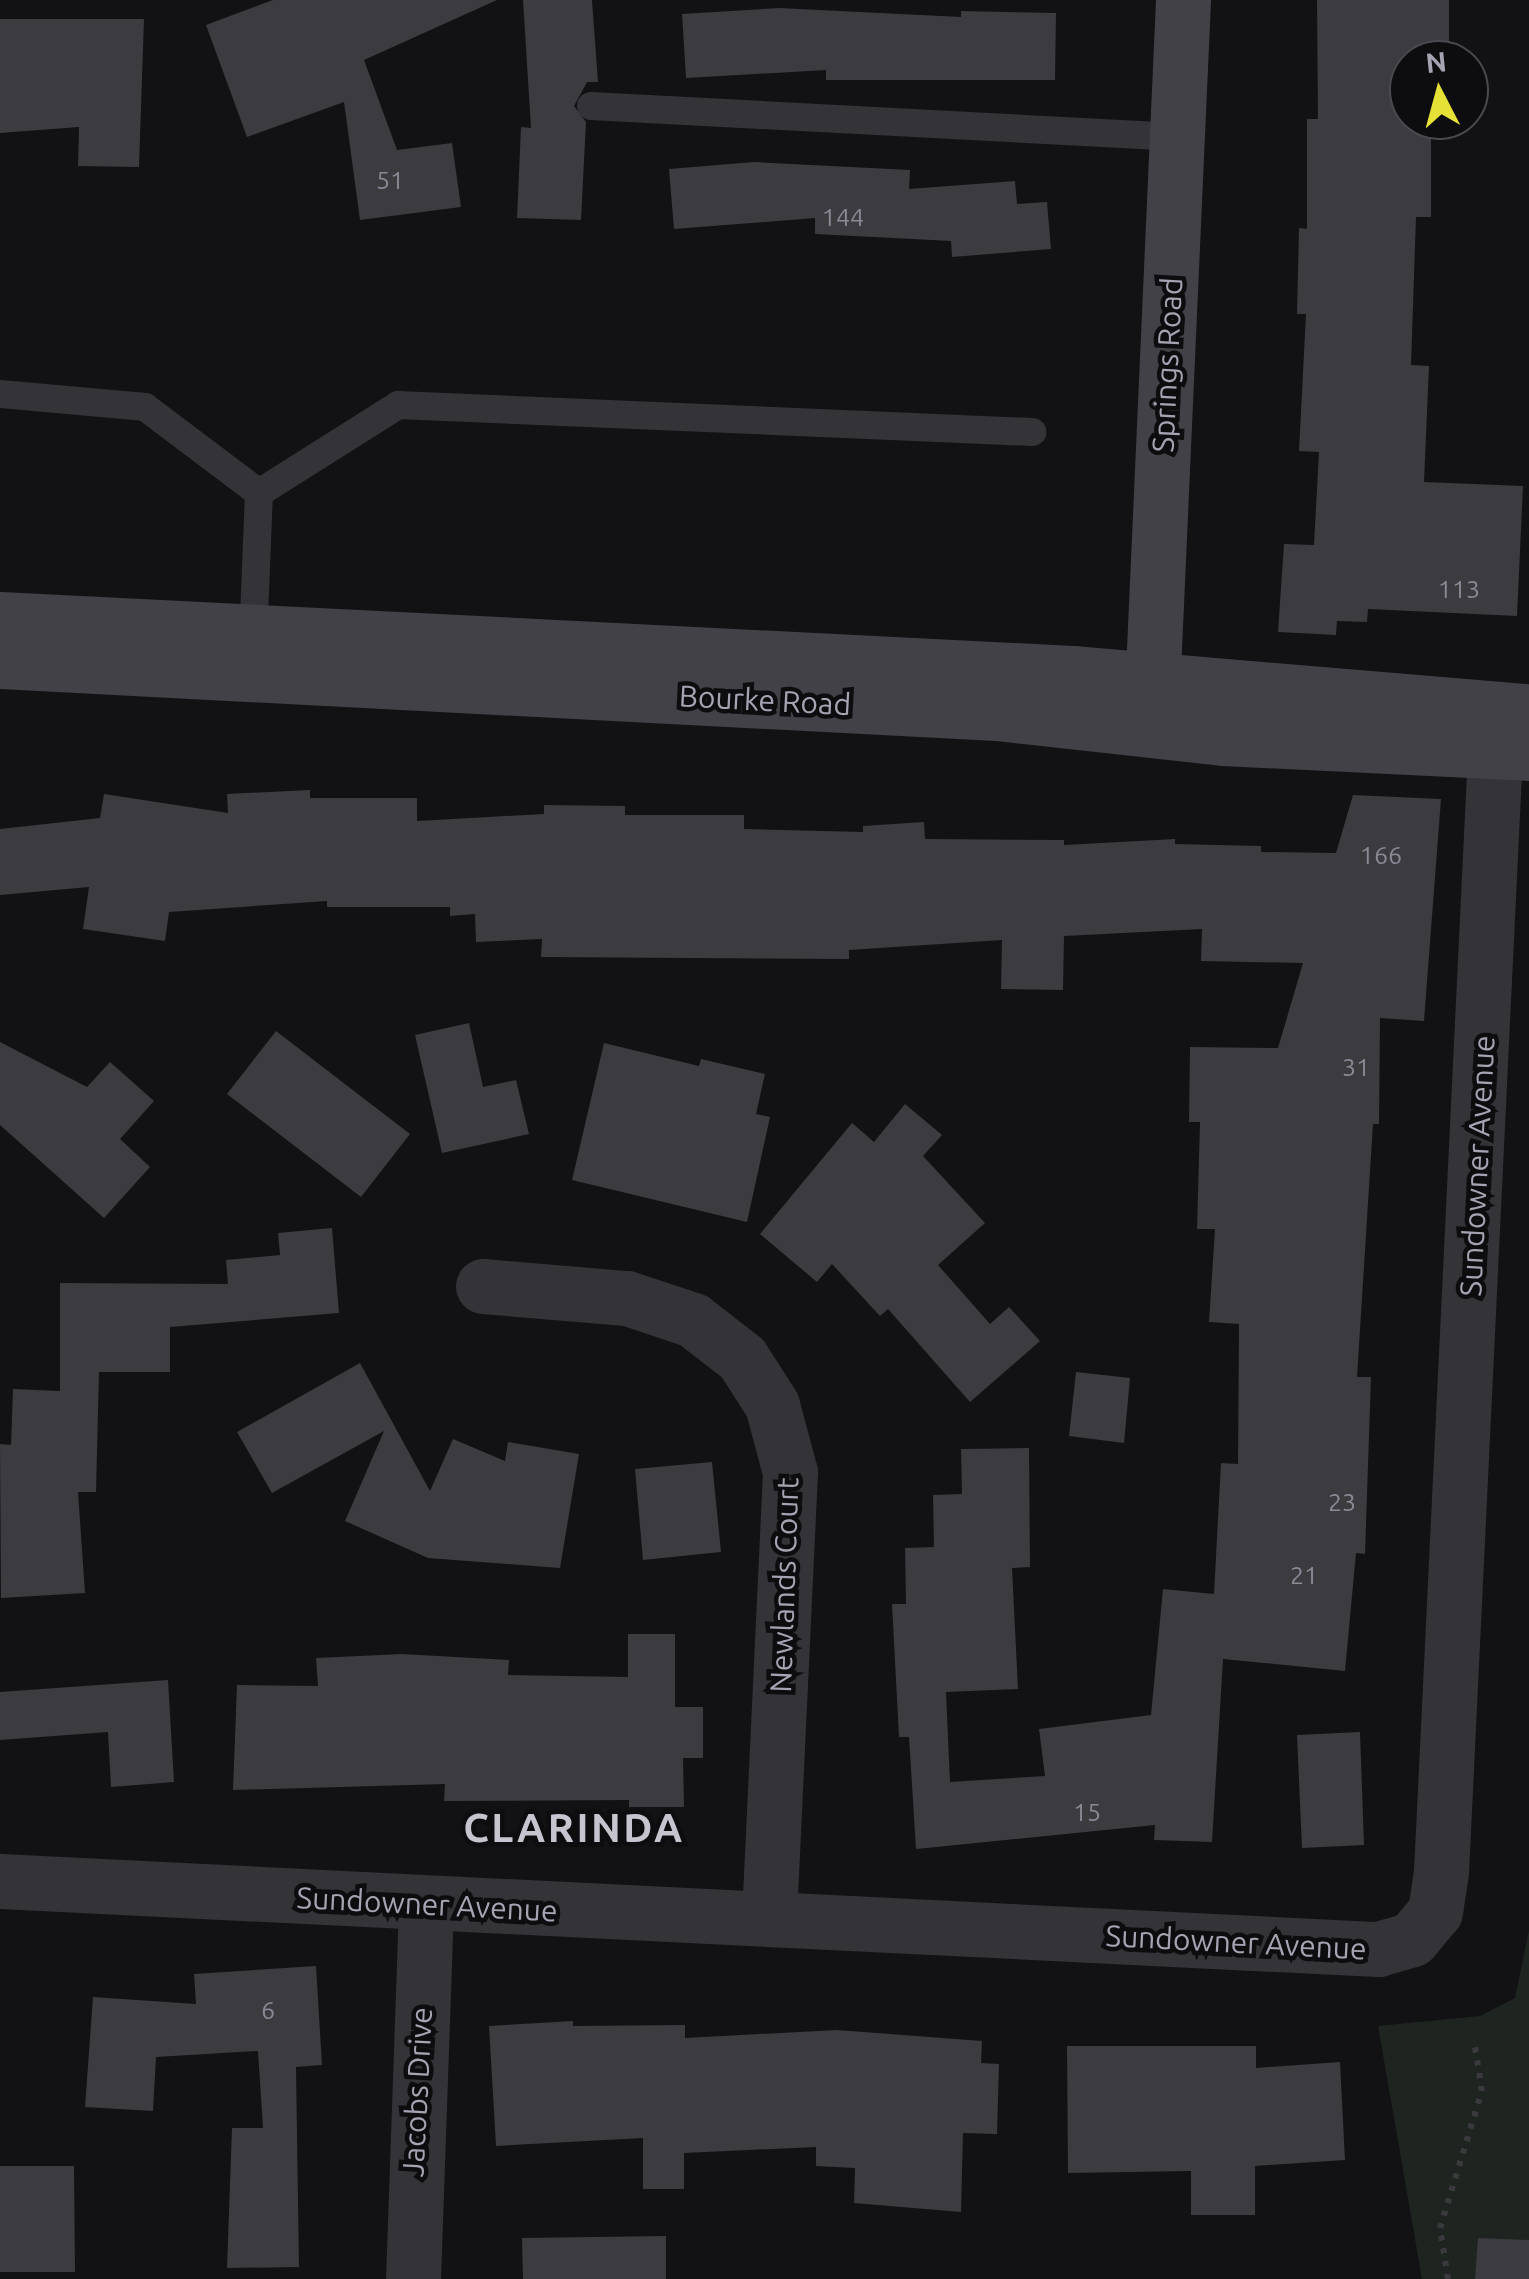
<!DOCTYPE html>
<html>
<head>
<meta charset="utf-8">
<style>
	body { margin:0 }
	#map { position:relative; width:1529px; height:2279px; overflow:hidden; background:#121113; font-family:Ubuntu,sans-serif }
	div>[style] { position:absolute }
	.green>* { inset:0; background:#1e2521 }
	.building>* { inset:0; background:#3c3b40 }
	.path>* { height:6px; margin-top:-3px; transform-origin:0; background:repeating-linear-gradient(90deg,#39393e 0 5px,transparent 0 13px) }
	.lane>* { height:28px; margin:-14px; padding:0 14px; transform-origin:14px; border-radius:14px; background:#333338 }
	.street>* { height:55px; margin:-27.5px; padding:0 27.5px; transform-origin:27.5px; border-radius:27.5px; background:#333338 }
	.secondary>* { height:55px; margin:-27.5px; padding:0 27.5px; transform-origin:27.5px; border-radius:27.5px; background:#414147 }
	span { translate:-50% -50%; white-space:nowrap; text-align:center; line-height:1.15; -webkit-text-stroke:9px #0d0c0e; paint-order:stroke }
	.number-label { font-size:25px; color:#8a8a96 }
	.number-label span { -webkit-text-stroke-width:0 }
	.street-label { font-size:30px; color:#a4a4b3 }
	.district-label { font-size:40px; color:#c5c4cf; font-weight:700; letter-spacing:2.5px }
	.north { position:absolute; left:1389px; top:40px; width:100px; height:100px; box-sizing:border-box; background:#0d0c0e; border:2px solid #494950; border-radius:50%; rotate:354deg; font-size:28px; font-weight:700; line-height:40px; text-align:center; color:#a4a4b3 }
	.north::after { content:''; display:block; margin:auto; width:35px; height:45px; background:#e6e137; clip-path:polygon(50% 0,100% 100%,50% 72%,0 100%) }
</style>
</head>
<body>
<div id="map">
	<div class="green">
		<i style="clip-path:polygon(1529px 1930px,1529px 2279px,1422px 2279px,1378px 2026px,1480px 2016px,1515px 1998px)"></i>
	</div>
	<div class="building">
		<i style="clip-path:polygon(273px 0,497px 0,364px 60px,397px 150px,452px 143px,461px 207px,360px 220px,344px 102px,247px 137px,206px 25px)"></i>
		<i style="clip-path:polygon(523px 0,592px 0,598px 82px,587px 82px,574px 106px,586px 122px,581px 220px,517px 218px,521px 127px,531px 128px)"></i>
		<i style="clip-path:polygon(1317px 0,1449px 0,1449px 60px,1409px 60px,1409px 120px,1431px 120px,1431px 217px,1416px 217px,1411px 365px,1429px 366px,1424px 482px,1523px 486px,1517px 616px,1368px 609px,1367px 622px,1337px 621px,1336px 635px,1278px 632px,1284px 544px,1314px 545px,1319px 452px,1299px 451px,1306px 314px,1297px 314px,1299px 228px,1307px 229px,1307px 119px,1318px 119px)"></i>
		<i style="clip-path:polygon(779px 8px,961px 17px,961px 11px,1056px 13px,1055px 80px,826px 80px,826px 70px,686px 78px,682px 14px)"></i>
		<i style="clip-path:polygon(0 19px,144px 19px,139px 167px,78px 166px,79px 127px,0 133px)"></i>
		<i style="clip-path:polygon(754px 162px,910px 170px,909px 189px,1015px 181px,1017px 204px,1047px 202px,1051px 249px,952px 257px,951px 241px,815px 234px,815px 218px,674px 229px,669px 169px)"></i>
		<i style="clip-path:polygon(310px 790px,310px 798px,417px 798px,417px 821px,544px 814px,544px 805px,625px 806px,625px 815px,744px 815px,744px 829px,863px 832px,863px 826px,924px 822px,925px 839px,1064px 840px,1064px 845px,1175px 839px,1175px 844px,1261px 846px,1261px 852px,1336px 853px,1353px 795px,1441px 799px,1424px 1021px,1380px 1018px,1379px 1124px,1373px 1124px,1357px 1377px,1371px 1377px,1365px 1554px,1356px 1553px,1345px 1671px,1223px 1659px,1212px 1842px,1154px 1840px,1155px 1825px,916px 1849px,909px 1737px,899px 1737px,892px 1604px,906px 1604px,905px 1548px,934px 1547px,933px 1495px,962px 1494px,961px 1449px,1029px 1448px,1030px 1567px,1012px 1568px,1018px 1689px,946px 1692px,950px 1782px,1045px 1776px,1039px 1729px,1151px 1715px,1163px 1589px,1214px 1594px,1221px 1463px,1238px 1464px,1239px 1324px,1209px 1322px,1215px 1229px,1197px 1229px,1200px 1122px,1189px 1122px,1190px 1047px,1278px 1048px,1303px 963px,1201px 961px,1202px 929px,1064px 936px,1063px 990px,1001px 989px,1002px 940px,849px 950px,849px 959px,541px 957px,542px 939px,476px 942px,475px 914px,450px 916px,450px 907px,327px 907px,327px 901px,169px 912px,165px 941px,83px 929px,89px 887px,0 895px,0 829px,100px 818px,104px 794px,228px 813px,227px 794px)"></i>
		<i style="clip-path:polygon(469px 1023px,483px 1087px,516px 1080px,529px 1134px,442px 1153px,415px 1035px)"></i>
		<i style="clip-path:polygon(276px 1031px,410px 1134px,361px 1197px,227px 1094px)"></i>
		<i style="clip-path:polygon(0 1042px,87px 1087px,110px 1062px,154px 1101px,120px 1139px,150px 1167px,104px 1218px,0 1125px)"></i>
		<i style="clip-path:polygon(604px 1043px,699px 1066px,701px 1059px,765px 1074px,756px 1114px,770px 1117px,747px 1222px,572px 1180px)"></i>
		<i style="clip-path:polygon(905px 1104px,942px 1135px,923px 1156px,985px 1223px,938px 1265px,990px 1324px,1009px 1307px,1040px 1341px,970px 1402px,888px 1309px,880px 1316px,832px 1264px,817px 1282px,760px 1234px,852px 1123px,874px 1142px)"></i>
		<i style="clip-path:polygon(332px 1228px,339px 1313px,170px 1327px,170px 1372px,99px 1372px,96px 1492px,78px 1492px,85px 1593px,1px 1598px,0 1444px,11px 1445px,13px 1389px,60px 1391px,60px 1283px,228px 1284px,226px 1260px,280px 1255px,278px 1233px)"></i>
		<i style="clip-path:polygon(360px 1363px,430px 1491px,453px 1439px,505px 1461px,508px 1442px,579px 1454px,560px 1568px,428px 1558px,345px 1521px,384px 1431px,272px 1493px,237px 1432px)"></i>
		<i style="clip-path:polygon(1076px 1372px,1130px 1378px,1124px 1443px,1069px 1436px)"></i>
		<i style="clip-path:polygon(712px 1462px,721px 1552px,643px 1560px,635px 1469px)"></i>
		<i style="clip-path:polygon(628px 1634px,675px 1634px,675px 1707px,703px 1707px,703px 1758px,683px 1758px,684px 1807px,629px 1807px,629px 1800px,444px 1801px,445px 1784px,233px 1790px,237px 1685px,318px 1686px,316px 1658px,402px 1654px,509px 1660px,508px 1675px,628px 1677px)"></i>
		<i style="clip-path:polygon(168px 1680px,174px 1782px,111px 1787px,108px 1732px,0 1740px,0 1692px)"></i>
		<i style="clip-path:polygon(1360px 1732px,1364px 1845px,1302px 1848px,1297px 1735px)"></i>
		<i style="clip-path:polygon(316px 1966px,322px 2065px,296px 2067px,299px 2267px,227px 2268px,232px 2128px,263px 2128px,258px 2051px,156px 2057px,153px 2111px,85px 2107px,93px 1997px,196px 2004px,194px 1974px)"></i>
		<i style="clip-path:polygon(573px 2021px,573px 2026px,685px 2025px,685px 2038px,837px 2030px,982px 2041px,981px 2063px,999px 2064px,997px 2134px,963px 2133px,961px 2212px,854px 2203px,855px 2168px,816px 2166px,816px 2147px,684px 2153px,684px 2189px,643px 2189px,643px 2138px,496px 2146px,489px 2026px)"></i>
		<i style="clip-path:polygon(1067px 2046px,1256px 2046px,1256px 2068px,1340px 2062px,1345px 2160px,1255px 2166px,1255px 2215px,1191px 2215px,1191px 2171px,1068px 2173px)"></i>
		<i style="clip-path:polygon(0 2166px,74px 2166px,75px 2272px,0 2272px)"></i>
		<i style="clip-path:polygon(666px 2236px,666px 2279px,523px 2279px,522px 2238px)"></i>
		<i style="clip-path:polygon(1478px 2238px,1529px 2240px,1529px 2279px,1475px 2279px)"></i>
	</div>
	<div class="path">
		<i style="left:1448px;top:2279px;width:52px;rotate:-98.9deg"></i>
		<i style="left:1440px;top:2228px;width:143px;rotate:-73deg"></i>
		<i style="left:1482px;top:2091px;width:51px;rotate:-99.1deg"></i>
	</div>
	<div class="lane">
		<i style="left:591px;top:106px;width:588px;rotate:3.02deg"></i>
		<i style="left:0;top:394px;width:146px;rotate:5.1deg"></i>
		<i style="left:145px;top:407px;width:143px;rotate:37deg"></i>
		<i style="left:259px;top:493px;width:165px;rotate:-32.3deg"></i>
		<i style="left:398px;top:405px;width:635px;rotate:2.44deg"></i>
		<i style="left:253px;top:642px;width:149px;rotate:-87.7deg"></i>
	</div>
	<div class="street">
		<i style="left:483px;top:1286px;width:144px;rotate:4.8deg"></i>
		<i style="left:627px;top:1298px;width:70px;rotate:18.4deg"></i>
		<i style="left:693px;top:1320px;width:62px;rotate:37.8deg"></i>
		<i style="left:742px;top:1358px;width:56px;rotate:57.4deg"></i>
		<i style="left:772px;top:1405px;width:69px;rotate:75deg"></i>
		<i style="left:790px;top:1472px;width:447px;rotate:92.7deg"></i>
		<i style="left:0;top:1881px;width:1380px;rotate:2.83deg"></i>
		<i style="left:1378px;top:1949px;width:35px;rotate:-16deg"></i>
		<i style="left:1412px;top:1939px;width:35px;rotate:-50deg"></i>
		<i style="left:1435px;top:1912px;width:40px;rotate:-81.5deg"></i>
		<i style="left:1441px;top:1872px;width:1164px;rotate:-87.24deg"></i>
		<i style="left:413px;top:2279px;width:374px;rotate:-88deg"></i>
	</div>
	<div class="secondary">
		<i style="left:0;top:619px;width:1073px;rotate:2.88deg"></i>
		<i style="left:1072px;top:673px;width:459px;rotate:4.8deg"></i>
		<i style="left:0;top:661px;width:998px;rotate:2.99deg"></i>
		<i style="left:997px;top:713px;width:227px;rotate:6.3deg"></i>
		<i style="left:1223px;top:738px;width:306px;rotate:2.8deg"></i>
		<i style="left:1151px;top:716px;width:717px;rotate:-87.44deg"></i>
	</div>
	<div class="number-label">
		<span style="left:390px;top:180px">51</span>
		<span style="left:843px;top:217px">144</span>
		<span style="left:1459px;top:589px">113</span>
		<span style="left:1381px;top:855px">166</span>
		<span style="left:1356px;top:1067px">31</span>
		<span style="left:1342px;top:1502px">23</span>
		<span style="left:1304px;top:1575px">21</span>
		<span style="left:1087px;top:1812px">15</span>
		<span style="left:268px;top:2010px">6</span>
	</div>
	<div class="street-label">
		<span style="left:1167px;top:365px;rotate:-87deg">Springs Road</span>
		<span style="left:765px;top:700px;rotate:3deg">Bourke Road</span>
		<span style="left:1477px;top:1166px;rotate:-87deg">Sundowner Avenue</span>
		<span style="left:784px;top:1585px;rotate:-88deg">Newlands Court</span>
		<span style="left:427px;top:1904px;rotate:3deg">Sundowner Avenue</span>
		<span style="left:1236px;top:1942px;rotate:3deg">Sundowner Avenue</span>
		<span style="left:417px;top:2092px;rotate:-87deg">Jacobs Drive</span>
	</div>
	<div class="district-label">
		<span style="left:574px;top:1828px">CLARINDA</span>
	</div>
	<div class="north">N</div>
</div>
</body>
</html>
